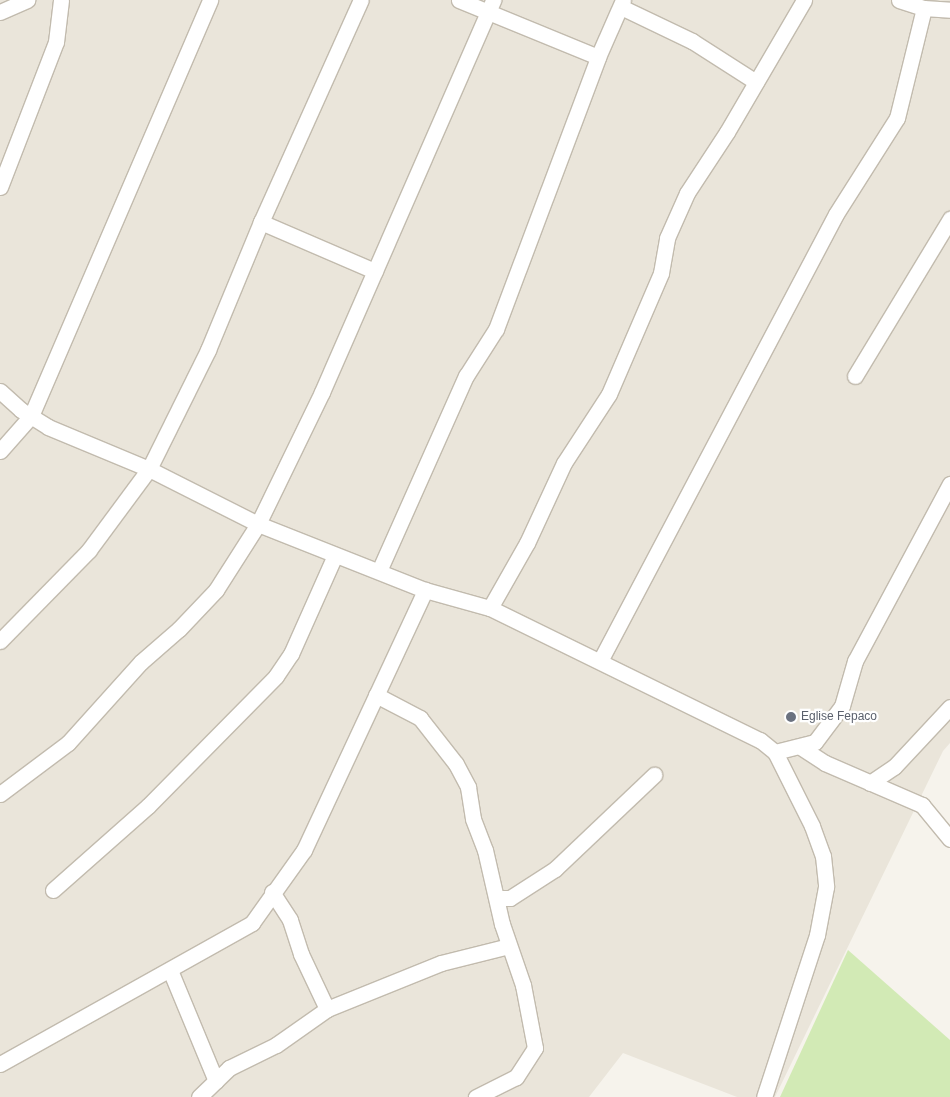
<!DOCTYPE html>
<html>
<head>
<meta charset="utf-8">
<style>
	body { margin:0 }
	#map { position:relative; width:950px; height:1097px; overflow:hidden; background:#f6f3ec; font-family:Helvetica,sans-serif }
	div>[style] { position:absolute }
	.residential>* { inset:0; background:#eae5da }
	.green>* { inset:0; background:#d2eab5 }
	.roads { filter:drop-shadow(1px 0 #c2bbae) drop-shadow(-1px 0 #c2bbae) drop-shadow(0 1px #c2bbae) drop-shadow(0 -1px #c2bbae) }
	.street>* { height:15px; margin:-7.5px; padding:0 7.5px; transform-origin:7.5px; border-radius:7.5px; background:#fff }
	.dots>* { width:14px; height:14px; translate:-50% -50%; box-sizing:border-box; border:2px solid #fff; border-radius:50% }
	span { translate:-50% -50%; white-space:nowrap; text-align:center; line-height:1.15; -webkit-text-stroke:4.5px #fff; paint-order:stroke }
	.worship-label { font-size:12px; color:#5b616d }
	.left { translate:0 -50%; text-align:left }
</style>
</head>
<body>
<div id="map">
	<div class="residential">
		<i style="clip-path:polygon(0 0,950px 0,950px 743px,943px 751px,775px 1097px,737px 1097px,623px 1053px,589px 1097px,0 1097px)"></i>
	</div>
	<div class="green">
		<i style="clip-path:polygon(848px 950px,950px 1040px,950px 1097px,780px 1097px)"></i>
	</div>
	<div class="roads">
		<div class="street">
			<i style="left:459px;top:0;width:150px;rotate:22.3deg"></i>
			<i style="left:899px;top:0;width:26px;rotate:18deg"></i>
			<i style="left:924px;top:8px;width:26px;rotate:4deg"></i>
			<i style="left:621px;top:7px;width:79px;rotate:25.6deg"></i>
			<i style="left:692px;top:41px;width:76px;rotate:32.6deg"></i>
			<i style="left:0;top:12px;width:30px;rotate:-24deg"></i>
			<i style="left:0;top:187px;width:155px;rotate:-68.9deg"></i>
			<i style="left:56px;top:42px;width:42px;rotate:-83.2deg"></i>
			<i style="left:261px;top:222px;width:124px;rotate:23.3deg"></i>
			<i style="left:855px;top:376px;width:184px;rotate:-58.8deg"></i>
			<i style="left:0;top:391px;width:28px;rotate:42deg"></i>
			<i style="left:21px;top:410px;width:32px;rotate:32deg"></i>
			<i style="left:48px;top:427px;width:109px;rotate:22.6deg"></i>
			<i style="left:149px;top:469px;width:122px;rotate:26.8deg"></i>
			<i style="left:258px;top:524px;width:180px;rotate:21.6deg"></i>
			<i style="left:425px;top:590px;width:67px;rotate:15.5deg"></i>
			<i style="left:490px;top:608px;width:301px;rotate:26.1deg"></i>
			<i style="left:760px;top:740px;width:19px;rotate:39deg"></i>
			<i style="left:775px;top:752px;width:83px;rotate:63.4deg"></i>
			<i style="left:812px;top:826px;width:32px;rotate:70deg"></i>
			<i style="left:823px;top:856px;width:31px;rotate:84deg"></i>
			<i style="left:826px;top:887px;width:49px;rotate:100.6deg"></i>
			<i style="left:817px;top:935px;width:170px;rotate:108.1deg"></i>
			<i style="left:0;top:451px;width:47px;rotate:-48.5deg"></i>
			<i style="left:31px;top:416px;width:453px;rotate:-66.7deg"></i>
			<i style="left:379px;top:571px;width:214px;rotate:-66deg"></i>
			<i style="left:466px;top:376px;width:56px;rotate:-57.4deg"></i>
			<i style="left:496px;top:329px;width:290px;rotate:-69.4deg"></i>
			<i style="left:598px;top:57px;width:62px;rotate:-66.3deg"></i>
			<i style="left:490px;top:608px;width:75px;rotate:-60.4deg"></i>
			<i style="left:527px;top:543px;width:88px;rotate:-65.2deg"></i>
			<i style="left:564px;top:463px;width:82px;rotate:-56.9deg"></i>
			<i style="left:609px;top:394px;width:132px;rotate:-66.7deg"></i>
			<i style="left:661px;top:273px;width:36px;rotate:-80deg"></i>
			<i style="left:667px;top:238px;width:49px;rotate:-66deg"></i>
			<i style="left:687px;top:193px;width:73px;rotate:-56.7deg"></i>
			<i style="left:727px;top:132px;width:153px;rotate:-59.7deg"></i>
			<i style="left:0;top:641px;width:127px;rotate:-45.6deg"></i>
			<i style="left:89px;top:550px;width:101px;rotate:-53.5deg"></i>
			<i style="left:149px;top:469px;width:133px;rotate:-63.6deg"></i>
			<i style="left:208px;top:350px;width:139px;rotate:-67.5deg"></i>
			<i style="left:261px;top:222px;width:243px;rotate:-65.8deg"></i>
			<i style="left:600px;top:661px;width:505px;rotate:-62.17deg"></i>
			<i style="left:836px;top:214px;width:114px;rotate:-57.6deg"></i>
			<i style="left:897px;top:118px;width:113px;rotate:-76.2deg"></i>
			<i style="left:376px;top:695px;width:50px;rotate:27.6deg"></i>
			<i style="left:420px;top:718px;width:58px;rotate:52deg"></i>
			<i style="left:456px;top:764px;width:26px;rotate:62deg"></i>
			<i style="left:468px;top:787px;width:32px;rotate:81deg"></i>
			<i style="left:473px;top:819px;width:33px;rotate:69deg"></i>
			<i style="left:485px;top:850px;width:76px;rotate:77.1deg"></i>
			<i style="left:502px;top:924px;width:65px;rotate:71deg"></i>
			<i style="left:523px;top:985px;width:64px;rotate:79.2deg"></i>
			<i style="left:535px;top:1048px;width:35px;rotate:123deg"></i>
			<i style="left:516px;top:1077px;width:45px;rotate:153.4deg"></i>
			<i style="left:802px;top:748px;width:27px;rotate:33deg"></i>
			<i style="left:825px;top:763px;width:106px;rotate:23.4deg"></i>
			<i style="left:922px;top:805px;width:44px;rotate:50.5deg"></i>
			<i style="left:775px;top:752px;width:41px;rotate:-14deg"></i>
			<i style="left:815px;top:742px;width:45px;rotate:-53.1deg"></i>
			<i style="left:842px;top:706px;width:47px;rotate:-73.9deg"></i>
			<i style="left:855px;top:661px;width:201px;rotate:-61.8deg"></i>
			<i style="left:870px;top:783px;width:29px;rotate:-34deg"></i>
			<i style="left:894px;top:767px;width:82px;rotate:-47deg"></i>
			<i style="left:0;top:794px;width:85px;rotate:-36.9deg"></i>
			<i style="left:68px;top:743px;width:109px;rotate:-48deg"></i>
			<i style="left:141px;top:662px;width:50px;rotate:-41deg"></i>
			<i style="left:179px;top:629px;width:54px;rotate:-46.5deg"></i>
			<i style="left:216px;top:590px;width:78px;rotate:-57.5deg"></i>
			<i style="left:258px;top:524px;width:147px;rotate:-64.1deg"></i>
			<i style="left:322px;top:392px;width:428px;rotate:-66.4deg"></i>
			<i style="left:53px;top:890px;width:127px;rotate:-41.5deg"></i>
			<i style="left:148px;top:806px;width:182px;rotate:-45.4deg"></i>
			<i style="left:276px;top:676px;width:27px;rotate:-56deg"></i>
			<i style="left:291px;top:654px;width:108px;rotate:-66deg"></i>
			<i style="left:272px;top:892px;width:33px;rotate:57deg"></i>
			<i style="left:290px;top:920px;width:36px;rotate:72deg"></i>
			<i style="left:301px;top:954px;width:61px;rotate:64.7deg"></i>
			<i style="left:498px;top:898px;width:12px"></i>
			<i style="left:510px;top:898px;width:54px;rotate:-32.8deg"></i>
			<i style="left:555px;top:869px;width:137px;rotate:-43.5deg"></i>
			<i style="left:170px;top:970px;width:120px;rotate:67.5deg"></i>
			<i style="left:0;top:1064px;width:289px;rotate:-29.2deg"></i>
			<i style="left:252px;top:923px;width:90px;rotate:-54.5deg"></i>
			<i style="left:304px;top:850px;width:287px;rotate:-65deg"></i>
			<i style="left:199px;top:1097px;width:42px;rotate:-44deg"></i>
			<i style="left:229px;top:1068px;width:52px;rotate:-26.1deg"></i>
			<i style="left:276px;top:1045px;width:62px;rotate:-35.2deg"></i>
			<i style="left:327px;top:1009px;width:123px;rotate:-22deg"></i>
			<i style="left:441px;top:963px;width:70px;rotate:-14deg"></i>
		</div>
	</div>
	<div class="dots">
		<i style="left:791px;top:717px;background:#6b7280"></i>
	</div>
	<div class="worship-label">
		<span class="left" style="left:801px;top:717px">Eglise Fepaco</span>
	</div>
</div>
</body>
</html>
